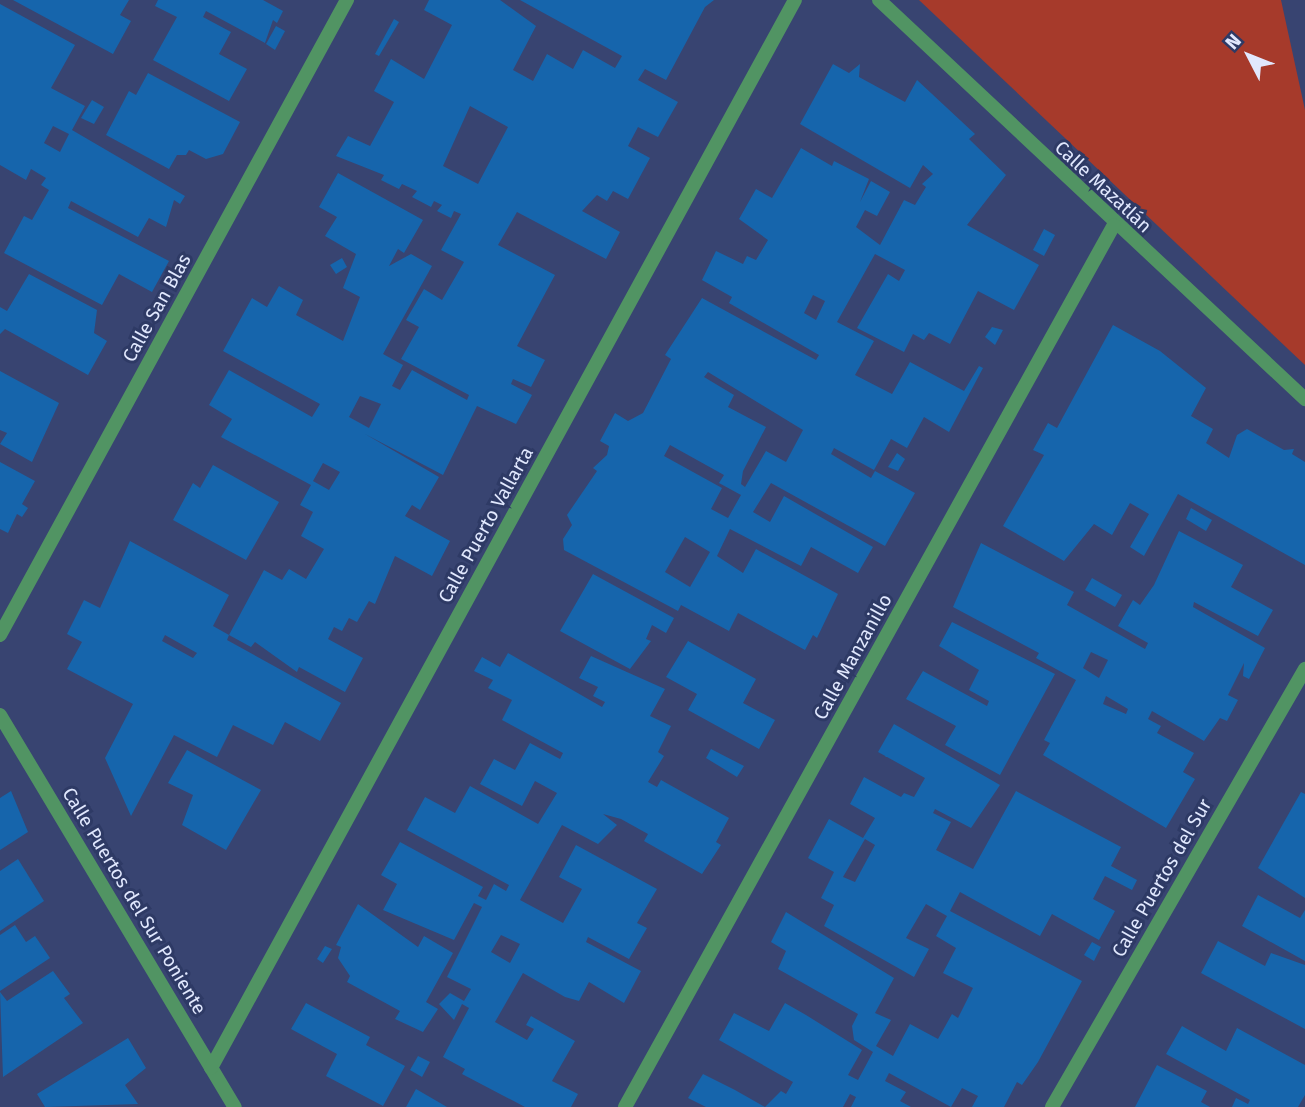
<!DOCTYPE html>
<html>
<head>
<meta charset="utf-8">
<style>
	body { margin:0 }
	#map { position:relative; width:1305px; height:1107px; overflow:hidden; background:#384471; font-family:"Fira Sans",sans-serif }
	div>[style] { position:absolute }
	.green>* { inset:0; background:#a63a2b }
	.building>* { inset:0; background:#1665ac }
	.street>* { height:14px; margin:-7px; padding:0 7px; transform-origin:7px; border-radius:7px; background:#519463 }
	span { translate:-50% -50%; white-space:nowrap; text-align:center; line-height:1.15; -webkit-text-stroke:6px #2e3a65; paint-order:stroke }
	.street-label { font-size:19px; color:#e1e8fe }
	.north { position:absolute; left:1214px; top:21px; width:70px; height:70px; -webkit-text-stroke:5px #2e3a65; paint-order:stroke; rotate:312deg; font-size:19px; font-weight:700; line-height:28px; text-align:center; color:#e1e8fe }
	.north::after { content:''; display:block; margin:auto; width:24px; height:32px; background:#e1e8fe; clip-path:polygon(50% 0,100% 100%,50% 72%,0 100%) }
</style>
</head>
<body>
<div id="map">
	<div class="green">
		<i style="clip-path:polygon(919px 0,1281px 0,1305px 110px,1305px 365px)"></i>
	</div>
	<div class="building">
		<i style="clip-path:polygon(13px 0,129px 0,120px 15px,131px 21px,113px 54px)"></i>
		<i style="clip-path:polygon(158px 0,263px 0,283px 11px,277px 23px,273px 20px,265px 43px,206px 11px,203px 17px,231px 32px,219px 54px,247px 69px,229px 101px,153px 60px,177px 17px,155px 6px)"></i>
		<i style="clip-path:polygon(evenodd,429px 0,500px 0,536px 26px,513px 70px,533px 81px,547px 54px,573px 69px,583px 50px,615px 68px,622px 56px,520px 0,714px 0,705px 7px,666px 80px,645px 69px,638px 80px,678px 102px,658px 137px,638px 127px,628px 146px,650px 158px,628px 199px,613px 191px,607px 201px,597px 195px,582px 211px,620px 232px,606px 259px,517px 212px,498px 245px,555px 275px,517px 346px,545px 360px,531px 387px,513px 379px,511px 384px,532px 395px,516px 424px,477px 406px,443px 475px,365px 434px,439px 477px,420px 510px,412px 505px,405px 516px,450px 541px,432px 576px,395px 556px,375px 604px,369px 601px,357px 622px,349px 618px,342px 631px,334px 627px,328px 639px,363px 658px,345px 692px,299px 667px,297px 672px,255px 642px,251px 647px,229px 635px,264px 570px,282px 580px,289px 569px,306px 579px,324px 549px,301px 536px,313px 512px,300px 505px,311px 485px,221px 437px,232px 419px,209px 405px,229px 370px,312px 417px,320px 404px,223px 351px,252px 298px,267px 307px,279px 286px,303px 300px,296px 315px,343px 341px,360px 297px,343px 288px,356px 254px,325px 236px,337px 217px,319px 207px,338px 173px,423px 220px,404px 253px,398px 249px,389px 266px,411px 254px,432px 266px,383px 354px,403px 365px,392px 386px,400px 390px,412px 370px,467px 400px,469px 395px,401px 359px,419px 327px,406px 320px,424px 289px,442px 300px,464px 262px,441px 250px,461px 214px,454px 211px,451px 218px,437px 211px,442px 205px,434px 201px,431px 207px,412px 197px,417px 191px,402px 184px,399px 189px,381px 180px,384px 175px,336px 156px,348px 136px,370px 146px,394px 102px,374px 91px,391px 59px,424px 79px,452px 25px,424px 10px,429px 0,470px 106px,508px 127px,478px 184px,443px 166px,470px 106px,429px 0,360px 396px,381px 404px,369px 428px,349px 417px,360px 396px,429px 0,323px 463px,340px 472px,329px 490px,313px 481px,323px 463px)"></i>
		<i style="clip-path:polygon(evenodd,0 4px,75px 45px,51px 88px,85px 106px,72px 130px,185px 196px,180px 204px,174px 200px,166px 227px,149px 218px,138px 237px,71px 201px,68px 208px,169px 261px,152px 292px,119px 274px,102px 305px,4px 253px,24px 216px,32px 220px,49px 190px,41px 185px,46px 178px,31px 169px,26px 180px,0 165px,0 4px,53px 126px,69px 134px,60px 152px,44px 143px,53px 126px)"></i>
		<i style="clip-path:polygon(394px 19px,399px 22px,379px 56px,375px 54px)"></i>
		<i style="clip-path:polygon(276px 26px,285px 31px,275px 50px,266px 44px)"></i>
		<i style="clip-path:polygon(evenodd,833px 64px,849px 73px,860px 64px,859px 77px,905px 102px,917px 80px,975px 134px,969px 139px,1006px 175px,967px 225px,1039px 265px,1014px 310px,978px 291px,950px 344px,929px 333px,924px 340px,913px 334px,904px 352px,857px 328px,888px 274px,899px 281px,905px 270px,875px 254px,837px 322px,874px 341px,855px 375px,892px 394px,910px 362px,964px 391px,979px 366px,983px 368px,949px 432px,924px 417px,907px 448px,891px 439px,874px 470px,834px 448px,831px 454px,871px 478px,875px 471px,915px 493px,885px 546px,771px 483px,753px 512px,770px 522px,784px 496px,873px 547px,858px 573px,811px 547px,801px 566px,730px 529px,717px 556px,743px 573px,756px 549px,838px 594px,817px 638px,813px 635px,805px 650px,738px 613px,729px 631px,681px 605px,678px 611px,564px 550px,563px 539px,572px 525px,567px 515px,597px 471px,593px 468px,607px 455px,609px 446px,600px 441px,615px 413px,628px 421px,643px 413px,671px 359px,665px 355px,702px 298px,816px 360px,819px 355px,729px 303px,732px 297px,702px 280px,716px 251px,743px 264px,747px 256px,756px 260px,768px 240px,739px 219px,756px 189px,772px 198px,801px 148px,832px 166px,834px 161px,869px 179px,860px 202px,871px 181px,890px 192px,877px 216px,865px 210px,856px 227px,880px 245px,904px 200px,915px 205px,926px 187px,922px 184px,933px 174px,923px 165px,910px 188px,800px 124px,833px 64px,813px 295px,825px 301px,816px 320px,804px 313px,813px 295px,833px 64px,708px 372px,803px 430px,786px 462px,766px 451px,745px 487px,741px 484px,743px 471px,766px 427px,728px 407px,734px 395px,704px 377px,708px 372px,833px 64px,670px 445px,724px 475px,719px 483px,741px 495px,728px 518px,711px 509px,722px 488px,664px 456px,670px 445px,833px 64px,685px 537px,710px 552px,690px 587px,665px 572px,685px 537px)"></i>
		<i style="clip-path:polygon(148px 73px,240px 122px,223px 154px,206px 159px,189px 150px,186px 155px,177px 155px,169px 169px,106px 135px,129px 91px,136px 95px)"></i>
		<i style="clip-path:polygon(92px 100px,104px 107px,94px 124px,81px 118px)"></i>
		<i style="clip-path:polygon(1044px 229px,1055px 235px,1044px 256px,1033px 250px)"></i>
		<i style="clip-path:polygon(342px 258px,347px 267px,336px 274px,330px 265px)"></i>
		<i style="clip-path:polygon(29px 274px,97px 310px,94px 333px,107px 341px,88px 375px,5px 329px,0 334px,0 307px,7px 311px)"></i>
		<i style="clip-path:polygon(1113px 325px,1160px 351px,1206px 388px,1191px 416px,1213px 429px,1206px 443px,1229px 458px,1237px 435px,1247px 429px,1284px 450px,1294px 449px,1292px 454px,1305px 462px,1305px 565px,1178px 494px,1144px 556px,1130px 547px,1149px 514px,1130px 503px,1112px 535px,1094px 524px,1064px 561px,1003px 526px,1044px 455px,1033px 450px,1048px 423px,1057px 428px)"></i>
		<i style="clip-path:polygon(992px 327px,1003px 330px,995px 345px,985px 337px)"></i>
		<i style="clip-path:polygon(0 371px,59px 403px,32px 462px,0 444px,7px 433px,0 430px)"></i>
		<i style="clip-path:polygon(897px 453px,905px 459px,898px 471px,888px 467px)"></i>
		<i style="clip-path:polygon(0 462px,35px 481px,22px 504px,28px 508px,22px 517px,17px 514px,8px 533px,0 529px)"></i>
		<i style="clip-path:polygon(213px 465px,279px 502px,246px 560px,173px 520px,193px 483px,200px 488px)"></i>
		<i style="clip-path:polygon(1191px 508px,1212px 520px,1206px 531px,1186px 519px)"></i>
		<i style="clip-path:polygon(evenodd,1179px 531px,1243px 565px,1231px 587px,1273px 610px,1258px 636px,1194px 602px,1193px 607px,1265px 648px,1249px 679px,1243px 676px,1244px 663px,1228px 695px,1238px 700px,1227px 721px,1220px 718px,1204px 741px,1152px 711px,1148px 719px,1161px 726px,1157px 733px,1194px 753px,1183px 772px,1195px 779px,1166px 828px,1043px 755px,1050px 743px,1044px 740px,1076px 680px,1036px 658px,1039px 653px,953px 607px,981px 543px,1074px 592px,1067px 605px,1145px 649px,1148px 643px,1118px 626px,1133px 600px,1140px 605px,1154px 585px,1179px 531px,1091px 652px,1108px 660px,1099px 678px,1083px 668px,1091px 652px,1179px 531px,1106px 696px,1128px 709px,1126px 714px,1103px 704px,1106px 696px)"></i>
		<i style="clip-path:polygon(evenodd,130px 541px,229px 595px,213px 626px,229px 635px,227px 640px,341px 703px,320px 741px,285px 722px,273px 745px,233px 725px,217px 757px,174px 735px,131px 816px,105px 758px,133px 704px,67px 669px,82px 642px,67px 634px,84px 600px,100px 608px,130px 541px,165px 635px,197px 653px,193px 658px,162px 641px,165px 635px)"></i>
		<i style="clip-path:polygon(593px 574px,674px 618px,666px 633px,652px 625px,646px 639px,651px 641px,630px 669px,560px 631px)"></i>
		<i style="clip-path:polygon(1092px 578px,1122px 595px,1115px 607px,1085px 590px)"></i>
		<i style="clip-path:polygon(952px 622px,1055px 674px,1000px 775px,945px 745px,956px 726px,906px 699px,923px 671px,987px 706px,989px 701px,969px 690px,979px 670px,939px 646px)"></i>
		<i style="clip-path:polygon(688px 641px,756px 679px,743px 703px,775px 720px,759px 749px,688px 710px,697px 694px,666px 677px)"></i>
		<i style="clip-path:polygon(evenodd,508px 653px,602px 707px,605px 702px,593px 696px,598px 687px,579px 678px,591px 656px,665px 689px,650px 716px,671px 726px,658px 752px,664px 756px,648px 782px,657px 787px,661px 780px,729px 818px,716px 842px,721px 845px,702px 874px,644px 841px,648px 834px,621px 819px,603px 814px,617px 825px,598px 844px,562px 825px,520px 900px,563px 923px,582px 889px,559px 877px,576px 845px,657px 889px,637px 923px,647px 928px,629px 959px,588px 937px,586px 942px,641px 971px,624px 1003px,589px 982px,579px 1001px,565px 997px,523px 973px,495px 1022px,527px 1040px,534px 1029px,526px 1025px,531px 1016px,575px 1041px,552px 1081px,578px 1094px,571px 1107px,525px 1107px,462px 1074px,465px 1069px,443px 1057px,469px 1008px,462px 1004px,454px 1020px,439px 1004px,450px 993px,464px 1001px,471px 989px,447px 977px,482px 907px,474px 903px,454px 940px,383px 910px,397px 884px,381px 875px,400px 842px,483px 887px,478px 896px,486px 900px,494px 884px,506px 891px,509px 885px,407px 830px,425px 797px,455px 813px,470px 786px,538px 824px,557px 793px,535px 781px,522px 806px,480px 784px,494px 759px,515px 770px,530px 743px,560px 759px,563px 753px,502px 720px,512px 700px,488px 688px,493px 680px,474px 671px,482px 657px,500px 667px,508px 653px,501px 935px,520px 944px,510px 963px,491px 952px,501px 935px)"></i>
		<i style="clip-path:polygon(evenodd,894px 724px,1000px 785px,971px 828px,935px 809px,933px 813px,951px 822px,936px 850px,973px 869px,1016px 791px,1121px 847px,1111px 866px,1137px 880px,1132px 890px,1105px 876px,1093px 899px,1115px 911px,1099px 940px,1052px 914px,1040px 936px,960px 892px,950px 911px,1082px 981px,1038px 1062px,1022px 1085px,1017px 1082px,1004px 1107px,972px 1107px,978px 1096px,962px 1088px,951px 1107px,889px 1073px,885px 1081px,906px 1092px,900px 1101px,911px 1107px,851px 1107px,856px 1097px,850px 1094px,843px 1107px,765px 1107px,781px 1091px,786px 1094px,793px 1082px,719px 1040px,734px 1013px,769px 1031px,785px 1003px,806px 1015px,862px 1050px,848px 1075px,858px 1080px,873px 1052px,854px 1040px,852px 1026px,858px 1014px,778px 969px,786px 951px,771px 942px,786px 912px,894px 978px,875px 1013px,891px 1020px,876px 1046px,893px 1056px,910px 1024px,938px 1039px,952px 1014px,958px 1018px,973px 988px,943px 973px,956px 948px,936px 936px,947px 916px,926px 904px,906px 938px,929px 949px,914px 977px,824px 926px,834px 905px,821px 898px,834px 872px,808px 858px,829px 819px,863px 838px,875px 818px,850px 804px,864px 777px,901px 797px,904px 793px,914px 797px,925px 778px,878px 752px,894px 724px,865px 839px,875px 845px,855px 882px,843px 877px,865px 839px)"></i>
		<i style="clip-path:polygon(711px 749px,744px 766px,737px 777px,706px 758px)"></i>
		<i style="clip-path:polygon(187px 750px,261px 790px,226px 850px,182px 825px,193px 795px,168px 783px)"></i>
		<i style="clip-path:polygon(11px 791px,28px 832px,0 850px,0 798px)"></i>
		<i style="clip-path:polygon(1301px 792px,1305px 794px,1305px 898px,1258px 868px)"></i>
		<i style="clip-path:polygon(18px 859px,44px 901px,0 931px,0 871px)"></i>
		<i style="clip-path:polygon(1258px 895px,1300px 918px,1305px 910px,1305px 961px,1242px 926px)"></i>
		<i style="clip-path:polygon(358px 904px,418px 947px,424px 936px,453px 953px,426px 1002px,438px 1009px,423px 1032px,395px 1019px,400px 1011px,347px 982px,350px 976px,338px 958px,341px 947px,336px 945px)"></i>
		<i style="clip-path:polygon(15px 925px,26px 942px,35px 936px,50px 958px,0 991px,0 935px)"></i>
		<i style="clip-path:polygon(1218px 941px,1265px 966px,1271px 953px,1305px 965px,1305px 1029px,1201px 973px)"></i>
		<i style="clip-path:polygon(1092px 942px,1101px 947px,1094px 961px,1084px 955px)"></i>
		<i style="clip-path:polygon(325px 946px,332px 949px,323px 963px,317px 959px)"></i>
		<i style="clip-path:polygon(53px 971px,70px 994px,64px 998px,83px 1023px,3px 1077px,0 992px,7px 1001px)"></i>
		<i style="clip-path:polygon(306px 1003px,370px 1037px,366px 1045px,405px 1066px,383px 1106px,326px 1076px,337px 1054px,291px 1029px)"></i>
		<i style="clip-path:polygon(1182px 1026px,1226px 1051px,1237px 1028px,1305px 1065px,1305px 1095px,1298px 1107px,1232px 1107px,1236px 1098px,1248px 1104px,1250px 1100px,1166px 1054px)"></i>
		<i style="clip-path:polygon(128px 1038px,146px 1068px,125px 1085px,138px 1104px,45px 1107px,37px 1094px)"></i>
		<i style="clip-path:polygon(418px 1056px,430px 1062px,422px 1077px,410px 1070px)"></i>
		<i style="clip-path:polygon(1157px 1065px,1207px 1091px,1201px 1102px,1210px 1107px,1135px 1107px)"></i>
		<i style="clip-path:polygon(703px 1074px,735px 1090px,765px 1107px,706px 1107px,688px 1098px)"></i>
		<i style="clip-path:polygon(416px 1089px,447px 1107px,406px 1107px)"></i>
	</div>
	<div class="street">
		<i style="left:879px;top:0;width:584px;rotate:43.13deg"></i>
		<i style="left:0;top:635px;width:724px;rotate:-61.35deg"></i>
		<i style="left:0;top:715px;width:457px;rotate:59.1deg"></i>
		<i style="left:211px;top:1068px;width:1217px;rotate:-61.33deg"></i>
		<i style="left:625px;top:1107px;width:1008px;rotate:-61deg"></i>
		<i style="left:1052px;top:1107px;width:506px;rotate:-59.99deg"></i>
	</div>
	<div class="street-label">
		<span style="left:1103px;top:187px;rotate:43deg">Calle Mazatlán</span>
		<span style="left:157px;top:308px;rotate:-61deg">Calle San Blas</span>
		<span style="left:486px;top:525px;rotate:-61deg">Calle Puerto Vallarta</span>
		<span style="left:853px;top:657px;rotate:-61deg">Calle Manzanillo</span>
		<span style="left:1162px;top:878px;rotate:-60deg">Calle Puertos del Sur</span>
		<span style="left:134px;top:901px;rotate:59deg">Calle Puertos del Sur Poniente</span>
	</div>
	<div class="north">N</div>
</div>
</body>
</html>
